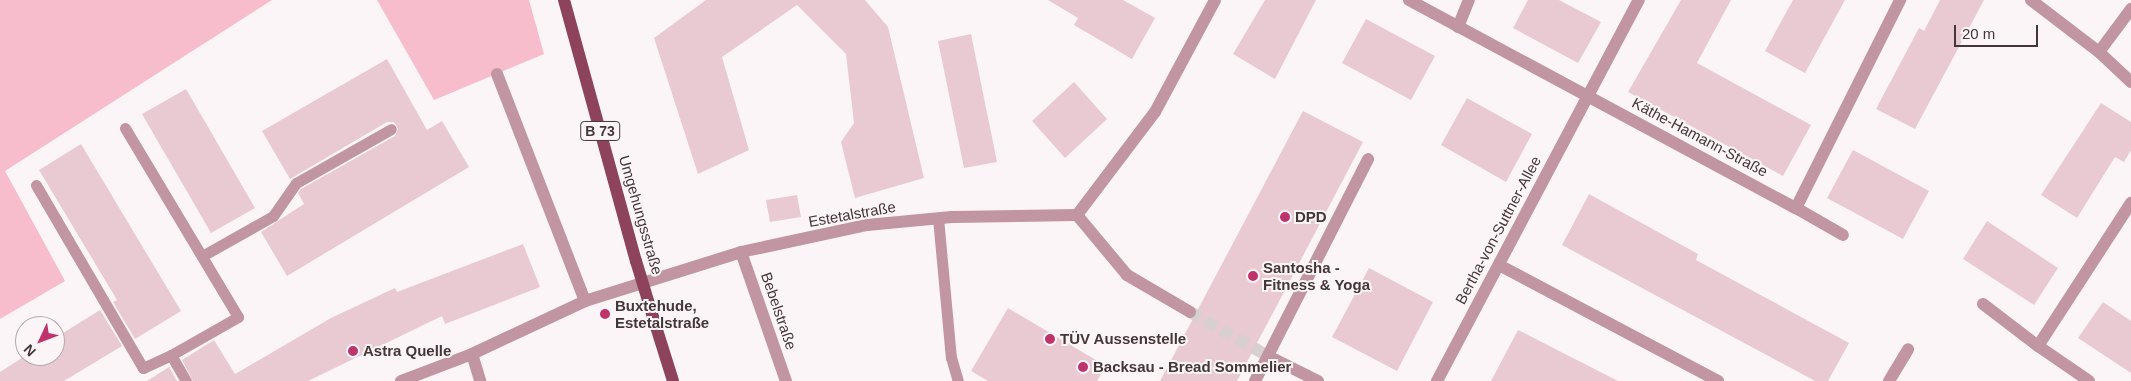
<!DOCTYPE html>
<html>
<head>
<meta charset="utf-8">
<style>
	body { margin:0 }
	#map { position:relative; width:2131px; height:381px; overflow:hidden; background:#fcf5f7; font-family:Helvetica,sans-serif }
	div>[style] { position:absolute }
	.green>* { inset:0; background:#f7bdcd }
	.building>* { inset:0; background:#eacad2 }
	.minor-tunnel>* { height:12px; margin-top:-6px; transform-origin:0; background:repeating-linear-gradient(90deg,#d7cfd1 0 12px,transparent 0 18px) }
	.service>* { height:11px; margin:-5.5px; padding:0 5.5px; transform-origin:5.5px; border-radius:5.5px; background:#c195a1 }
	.minor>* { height:12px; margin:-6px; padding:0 6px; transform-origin:6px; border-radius:6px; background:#c195a1 }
	.primary>* { height:12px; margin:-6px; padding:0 6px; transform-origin:6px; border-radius:6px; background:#8d435c }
	.primary-bridge>* { height:12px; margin:-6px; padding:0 6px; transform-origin:6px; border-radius:6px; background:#8d435c }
	.dots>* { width:14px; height:14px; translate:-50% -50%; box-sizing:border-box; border:2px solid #fcf5f7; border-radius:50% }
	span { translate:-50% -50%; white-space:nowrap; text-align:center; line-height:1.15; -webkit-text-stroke:4px #fcf5f7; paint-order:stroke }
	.shield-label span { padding:1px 4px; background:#fcf5f7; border:1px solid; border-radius:4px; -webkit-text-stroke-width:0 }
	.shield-label { font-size:14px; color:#44373a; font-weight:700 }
	.street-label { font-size:15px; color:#44373a }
	.poi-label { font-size:15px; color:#44373a; font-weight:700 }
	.left { translate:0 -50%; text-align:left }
	.north { position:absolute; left:15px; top:316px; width:50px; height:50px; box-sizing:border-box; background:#fcf5f7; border:1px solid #b2a9ab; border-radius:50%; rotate:227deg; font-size:14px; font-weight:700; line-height:20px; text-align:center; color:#44373a }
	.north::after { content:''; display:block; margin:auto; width:18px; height:22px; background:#be336c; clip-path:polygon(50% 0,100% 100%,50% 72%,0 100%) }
	.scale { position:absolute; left:1954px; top:25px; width:84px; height:22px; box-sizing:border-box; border:2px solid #44373a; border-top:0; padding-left:6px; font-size:15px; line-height:18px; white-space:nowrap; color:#44373a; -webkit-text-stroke:4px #fcf5f7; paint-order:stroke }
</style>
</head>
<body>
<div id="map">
	<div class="green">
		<i style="clip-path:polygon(0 0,272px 0,5px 171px,65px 281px,0 319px)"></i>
		<i style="clip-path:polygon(377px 0,529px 0,544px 54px,434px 100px)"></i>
	</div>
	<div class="building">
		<i style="clip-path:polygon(706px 0,865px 0,888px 27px,924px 178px,855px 198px,841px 142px,854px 123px,846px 54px,797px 5px,722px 57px,749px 150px,698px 174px,654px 38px)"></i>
		<i style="clip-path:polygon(1048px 0,1123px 0,1155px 18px,1132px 59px,1074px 25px,1078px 18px)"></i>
		<i style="clip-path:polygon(1265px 0,1316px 0,1275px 79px,1233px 54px)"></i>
		<i style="clip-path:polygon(1528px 0,1559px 0,1601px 22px,1578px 63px,1513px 28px)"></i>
		<i style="clip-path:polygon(1681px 0,1731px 0,1697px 63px,1811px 125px,1783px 176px,1628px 92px)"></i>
		<i style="clip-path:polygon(1793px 0,1845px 0,1805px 73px,1765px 51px)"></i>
		<i style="clip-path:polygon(1940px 0,1984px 0,1915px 129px,1876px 109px,1919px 28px,1924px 31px)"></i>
		<i style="clip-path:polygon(1366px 19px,1435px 56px,1411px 100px,1342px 63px)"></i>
		<i style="clip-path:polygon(971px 34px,997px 162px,964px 168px,938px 41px)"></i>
		<i style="clip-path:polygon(387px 59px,427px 130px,442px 121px,469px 167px,287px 276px,261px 232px,304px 204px,298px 193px,301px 189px,395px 136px,398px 129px,394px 122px,387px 122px,290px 179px,262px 131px)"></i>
		<i style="clip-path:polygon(1074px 82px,1107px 119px,1065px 158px,1032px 121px)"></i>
		<i style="clip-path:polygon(186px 89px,255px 208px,211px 233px,142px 114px)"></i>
		<i style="clip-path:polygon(1467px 98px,1532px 134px,1506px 182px,1441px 145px)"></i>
		<i style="clip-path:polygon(2101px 103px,2131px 122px,2131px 150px,2124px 162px,2115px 157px,2077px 218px,2041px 195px)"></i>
		<i style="clip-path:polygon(1303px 111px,1363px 142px,1237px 381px,1160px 381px)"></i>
		<i style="clip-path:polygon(81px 144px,181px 311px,135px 339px,113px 302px,117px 300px,39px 170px)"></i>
		<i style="clip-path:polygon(1853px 150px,1929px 191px,1903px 239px,1827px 198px)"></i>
		<i style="clip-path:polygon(1589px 194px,1698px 254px,1696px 260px,1849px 343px,1828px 381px,1815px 381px,1562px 245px)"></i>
		<i style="clip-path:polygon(797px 195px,801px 217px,770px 222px,766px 200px)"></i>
		<i style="clip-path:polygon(1987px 221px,2058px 268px,2034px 305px,1963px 259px)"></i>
		<i style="clip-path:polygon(523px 244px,540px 287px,445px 324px,442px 316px,308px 381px,193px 381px,182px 360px,214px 340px,235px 374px,331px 318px,395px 288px,397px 292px)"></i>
		<i style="clip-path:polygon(1369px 268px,1433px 302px,1397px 371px,1332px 337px)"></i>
		<i style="clip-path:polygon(2103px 302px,2131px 321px,2131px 373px,2078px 338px)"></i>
		<i style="clip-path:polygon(1008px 308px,1106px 366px,1097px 381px,988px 381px,971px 371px)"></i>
		<i style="clip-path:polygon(100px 310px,122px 346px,64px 381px,0 381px,0 372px,25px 356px,55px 356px,55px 338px)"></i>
		<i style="clip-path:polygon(1518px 330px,1618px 381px,1491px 381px)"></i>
		<i style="clip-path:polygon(169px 367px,177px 381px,147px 381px)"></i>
	</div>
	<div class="minor-tunnel">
		<i style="left:1190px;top:312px;width:90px;rotate:29.4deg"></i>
	</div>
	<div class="service">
		<i style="left:125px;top:128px;width:220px;rotate:59.1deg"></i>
		<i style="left:238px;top:317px;width:77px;rotate:150.4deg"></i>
		<i style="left:171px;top:355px;width:30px;rotate:60deg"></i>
		<i style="left:36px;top:185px;width:212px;rotate:59.7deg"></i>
		<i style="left:143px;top:368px;width:31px;rotate:-25deg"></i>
		<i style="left:938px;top:218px;width:140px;rotate:84.7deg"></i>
		<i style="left:951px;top:357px;width:25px;rotate:74deg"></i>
		<i style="left:202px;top:256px;width:81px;rotate:-29.4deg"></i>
		<i style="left:273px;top:216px;width:40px;rotate:-55.1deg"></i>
		<i style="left:296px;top:183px;width:109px;rotate:-29.6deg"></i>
	</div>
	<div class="minor">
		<i style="left:1409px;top:0;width:439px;rotate:28.3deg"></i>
		<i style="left:1796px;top:208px;width:233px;rotate:-63.4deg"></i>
		<i style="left:2031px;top:0;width:86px;rotate:37.4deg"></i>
		<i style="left:2099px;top:52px;width:44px;rotate:43.2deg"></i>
		<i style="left:1458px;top:27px;width:29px;rotate:-68deg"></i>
		<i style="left:2099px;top:52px;width:54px;rotate:-53.3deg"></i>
		<i style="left:497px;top:74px;width:243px;rotate:68.8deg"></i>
		<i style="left:1796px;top:208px;width:54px;rotate:29.9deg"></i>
		<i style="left:1077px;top:215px;width:129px;rotate:-52.9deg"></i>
		<i style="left:1155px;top:112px;width:127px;rotate:-61.8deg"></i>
		<i style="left:1077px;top:215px;width:78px;rotate:50.2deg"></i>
		<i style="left:1127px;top:275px;width:73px;rotate:30.4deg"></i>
		<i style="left:741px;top:252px;width:137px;rotate:70.8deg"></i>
		<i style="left:1499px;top:265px;width:248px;rotate:27.9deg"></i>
		<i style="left:1983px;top:304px;width:69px;rotate:37.4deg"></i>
		<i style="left:472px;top:354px;width:28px;rotate:73deg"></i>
		<i style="left:1268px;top:356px;width:56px;rotate:26.6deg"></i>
		<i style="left:401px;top:381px;width:76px;rotate:-20.8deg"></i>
		<i style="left:472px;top:354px;width:125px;rotate:-25.1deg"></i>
		<i style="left:585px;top:301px;width:164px;rotate:-17.4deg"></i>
		<i style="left:741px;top:252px;width:129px;rotate:-12.1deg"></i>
		<i style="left:867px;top:225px;width:85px;rotate:-5.4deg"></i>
		<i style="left:952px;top:217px;width:125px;rotate:-0.9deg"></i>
		<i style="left:1255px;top:381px;width:249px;rotate:-63deg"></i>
		<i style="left:1437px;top:381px;width:431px;rotate:-62.1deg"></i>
		<i style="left:1889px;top:381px;width:37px;rotate:-59deg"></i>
		<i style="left:2089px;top:381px;width:62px;rotate:-145.5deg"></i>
		<i style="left:2038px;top:346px;width:171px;rotate:-57deg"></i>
	</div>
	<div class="primary">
		<i style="left:564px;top:0;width:271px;rotate:74.6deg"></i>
		<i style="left:653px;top:317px;width:67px;rotate:72.6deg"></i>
	</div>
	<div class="primary-bridge">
		<i style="left:636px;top:261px;width:59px;rotate:73.1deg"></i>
	</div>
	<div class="dots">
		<i style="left:1285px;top:217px;background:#be336c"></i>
		<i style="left:1253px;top:276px;background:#be336c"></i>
		<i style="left:605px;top:314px;background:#be336c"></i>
		<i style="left:1050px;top:339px;background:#be336c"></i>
		<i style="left:353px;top:351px;background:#be336c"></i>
		<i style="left:1083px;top:367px;background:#be336c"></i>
	</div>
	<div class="shield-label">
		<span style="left:600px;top:131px">B 73</span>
	</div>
	<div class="street-label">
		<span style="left:1700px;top:137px;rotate:28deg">Käthe-Hamann-Straße</span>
		<span style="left:852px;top:214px;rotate:-10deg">Estetalstraße</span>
		<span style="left:641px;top:215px;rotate:74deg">Umgehungsstraße</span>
		<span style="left:1498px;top:230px;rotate:-62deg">Bertha-von-Suttner-Allee</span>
		<span style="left:779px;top:311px;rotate:71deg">Bebelstraße</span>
	</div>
	<div class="poi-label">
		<span class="left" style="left:1295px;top:217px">DPD</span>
		<span class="left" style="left:1263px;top:276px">Santosha -<br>Fitness &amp; Yoga</span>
		<span class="left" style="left:615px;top:314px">Buxtehude,<br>Estetalstraße</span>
		<span class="left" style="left:1060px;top:339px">TÜV Aussenstelle</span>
		<span class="left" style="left:363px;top:351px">Astra Quelle</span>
		<span class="left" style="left:1093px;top:367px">Backsau - Bread Sommelier</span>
	</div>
	<div class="north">N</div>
	<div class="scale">20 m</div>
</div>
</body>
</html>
